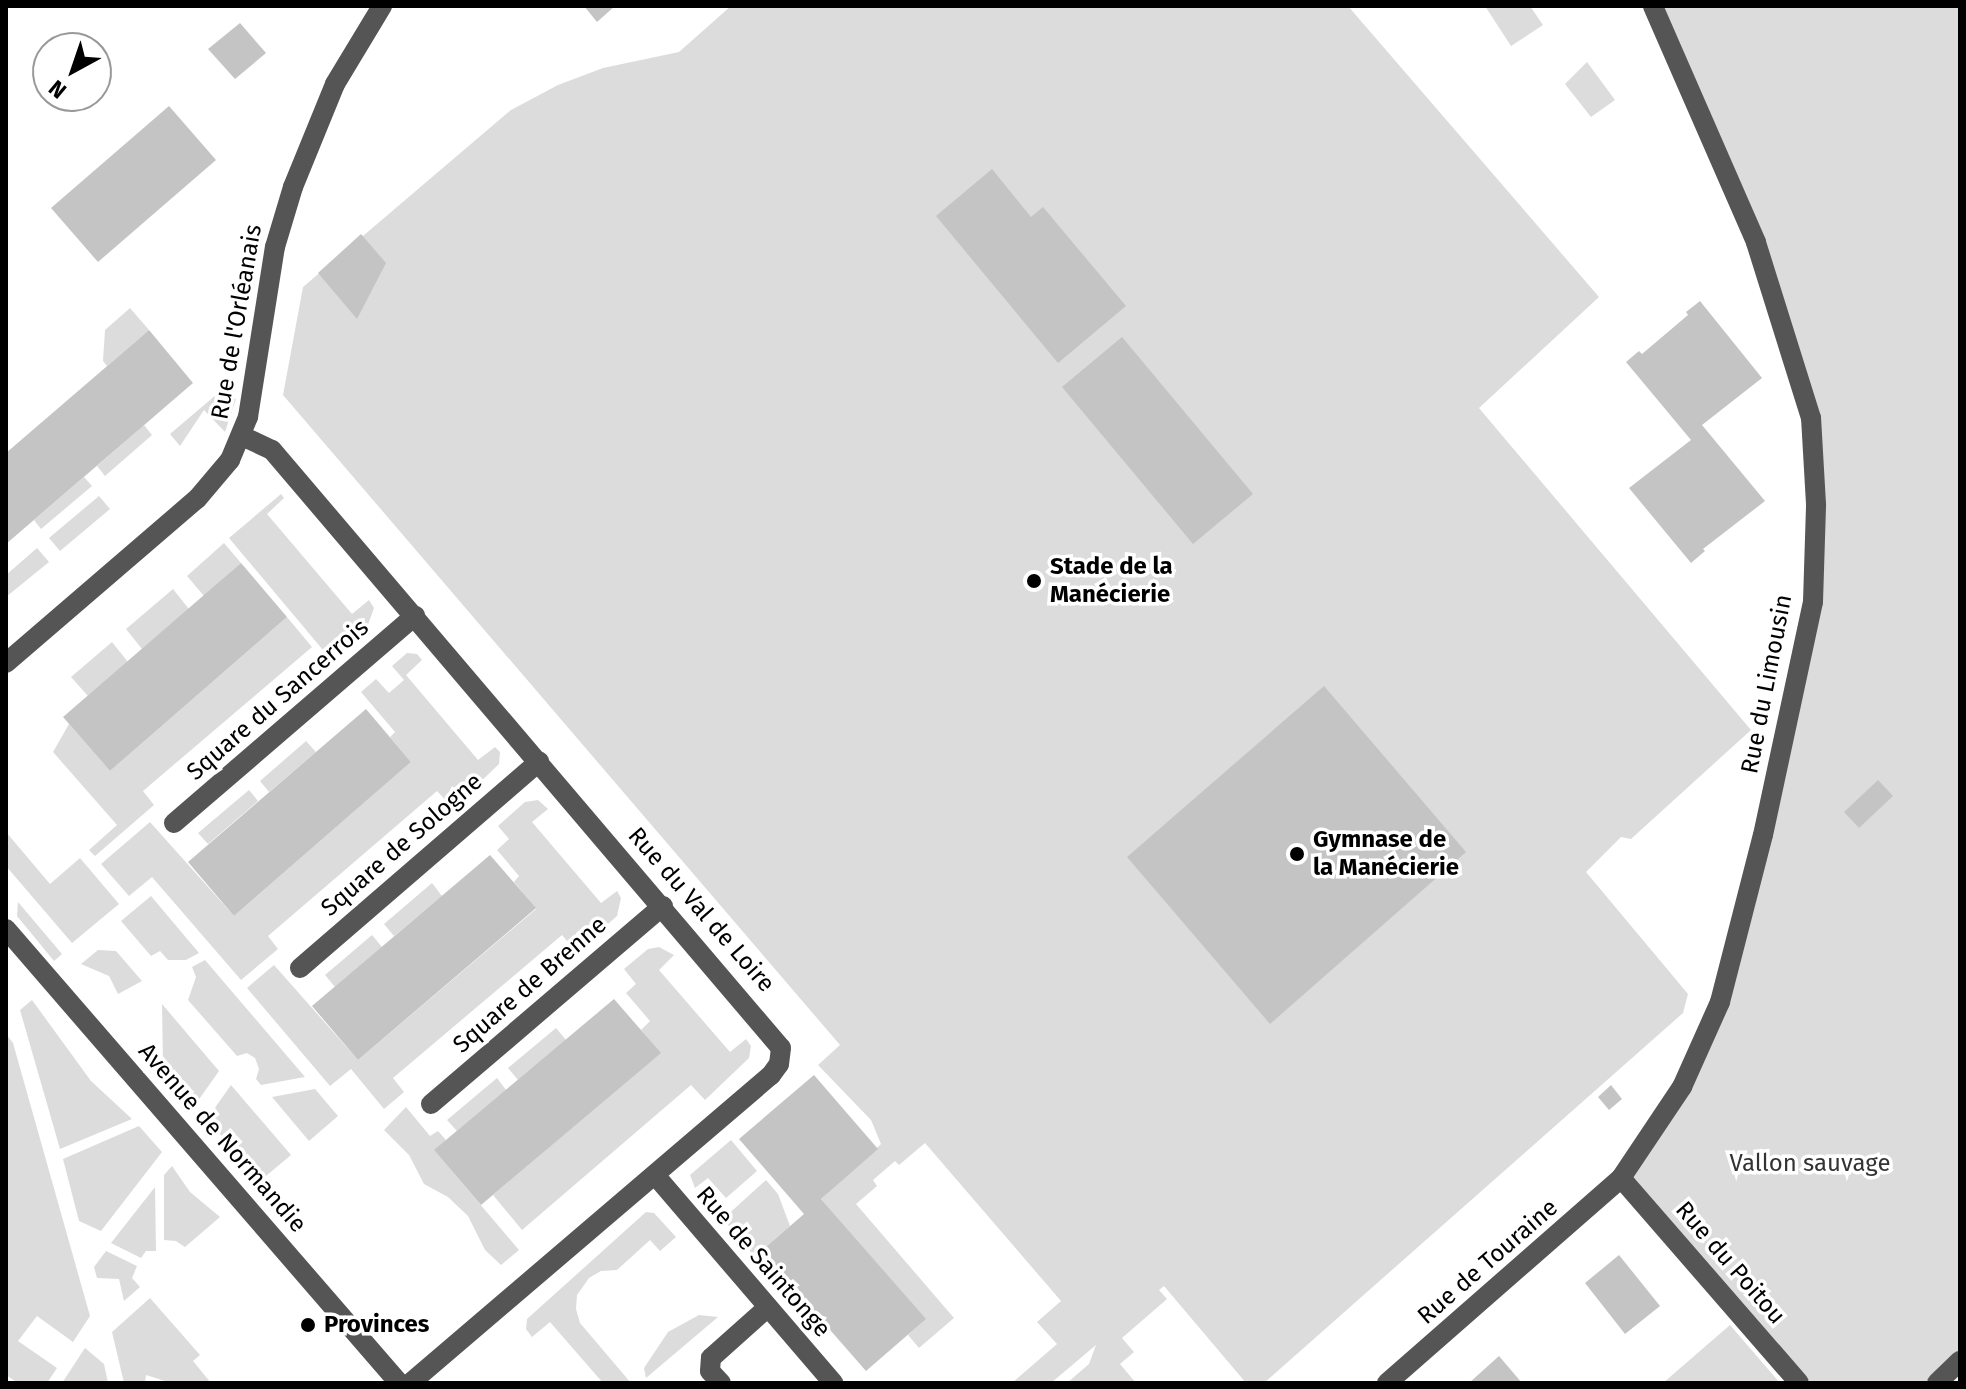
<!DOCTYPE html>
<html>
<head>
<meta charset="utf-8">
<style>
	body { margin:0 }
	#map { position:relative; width:1966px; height:1389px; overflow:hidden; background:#fff; font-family:"Fira Sans",sans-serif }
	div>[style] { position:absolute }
	.green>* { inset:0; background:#dcdcdc }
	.building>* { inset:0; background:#c4c4c4 }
	.minor>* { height:20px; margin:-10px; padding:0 10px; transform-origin:10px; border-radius:10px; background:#555 }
	.dots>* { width:22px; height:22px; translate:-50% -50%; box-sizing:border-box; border:4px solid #fff; border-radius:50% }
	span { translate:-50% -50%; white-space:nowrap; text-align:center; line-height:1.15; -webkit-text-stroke:7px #fff; paint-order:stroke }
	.street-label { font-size:24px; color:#000 }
	.poi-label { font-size:24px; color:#000; font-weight:700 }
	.left { translate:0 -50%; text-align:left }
	.park-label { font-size:24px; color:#333 }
	.frame { position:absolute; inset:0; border:8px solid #000; pointer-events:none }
	.north { position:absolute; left:32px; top:32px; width:80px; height:80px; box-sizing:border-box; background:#fff; border:2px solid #999; border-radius:50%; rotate:220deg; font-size:22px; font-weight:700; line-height:32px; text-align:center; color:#000 }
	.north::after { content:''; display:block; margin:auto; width:28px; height:36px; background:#000; clip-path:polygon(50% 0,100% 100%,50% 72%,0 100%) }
</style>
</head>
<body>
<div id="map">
	<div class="green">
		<i style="clip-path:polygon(731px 6px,1348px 6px,1599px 297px,1479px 408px,1751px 730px,1631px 839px,1621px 837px,1586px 872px,1688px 994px,1683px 1013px,1264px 1383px,1246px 1383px,1164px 1286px,1159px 1290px,1167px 1299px,1122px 1338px,1134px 1352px,1120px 1364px,1136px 1383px,1067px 1383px,1089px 1364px,1096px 1345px,1051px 1383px,1012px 1383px,1057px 1344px,1037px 1322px,1061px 1301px,925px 1143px,899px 1165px,895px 1161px,873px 1180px,877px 1186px,856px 1204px,954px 1318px,919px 1348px,908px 1335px,925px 1319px,821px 1199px,881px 1144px,871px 1120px,818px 1065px,840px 1045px,283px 395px,303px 287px,511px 110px,558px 85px,603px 68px,679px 52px)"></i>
		<i style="clip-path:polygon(1485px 6px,1530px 6px,1543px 25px,1511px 46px)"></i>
		<i style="clip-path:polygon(1653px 6px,1960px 6px,1960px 1361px,1937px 1383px,1799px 1383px,1621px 1178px,1720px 1002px,1813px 602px,1816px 504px,1787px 334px)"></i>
		<i style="clip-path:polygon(1587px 62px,1615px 100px,1591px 117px,1565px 84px)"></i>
		<i style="clip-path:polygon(130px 308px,149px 330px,107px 366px,103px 361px,105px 330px)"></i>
		<i style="clip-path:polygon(217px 394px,236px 399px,225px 432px,204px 410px,180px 446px,170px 434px)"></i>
		<i style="clip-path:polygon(144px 425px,152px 435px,105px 476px,97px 466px)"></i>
		<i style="clip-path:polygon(84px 477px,92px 486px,41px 529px,34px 520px)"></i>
		<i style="clip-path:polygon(281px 494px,284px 498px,267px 514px,352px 614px,369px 600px,374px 608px,365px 633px,333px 662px,229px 538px)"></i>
		<i style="clip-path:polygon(99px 496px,110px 509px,60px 551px,49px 538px)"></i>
		<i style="clip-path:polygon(224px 543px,241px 563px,204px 596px,187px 576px)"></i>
		<i style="clip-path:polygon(37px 548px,49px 562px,6px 597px,6px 575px)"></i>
		<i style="clip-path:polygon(173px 589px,189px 609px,142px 649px,126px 629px)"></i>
		<i style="clip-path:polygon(287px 617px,312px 647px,143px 791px,154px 805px,95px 856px,89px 850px,117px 825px,53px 752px,69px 724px,110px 771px)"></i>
		<i style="clip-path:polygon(112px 642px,128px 662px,88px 696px,71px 677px)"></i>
		<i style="clip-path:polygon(407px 653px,417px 654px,422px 660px,406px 675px,478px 760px,495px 747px,500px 752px,499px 764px,453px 808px,437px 791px,268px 936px,278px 949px,241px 980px,152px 877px,129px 896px,101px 864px,150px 822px,234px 916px,411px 762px,390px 737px,395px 732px,361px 692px,376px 679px,389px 693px,404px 680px,392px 666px)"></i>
		<i style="clip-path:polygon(306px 741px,316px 752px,269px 792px,260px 781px)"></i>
		<i style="clip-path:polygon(249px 790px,258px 801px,208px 844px,198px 833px)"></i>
		<i style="clip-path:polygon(538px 800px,548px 809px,532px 822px,601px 903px,617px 891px,621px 898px,617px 916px,576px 952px,562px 935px,393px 1078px,404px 1092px,384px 1109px,351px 1069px,330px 1086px,247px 988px,274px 965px,358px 1060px,536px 909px,514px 882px,519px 876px,497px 850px,509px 839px,498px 826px,525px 802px)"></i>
		<i style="clip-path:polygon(6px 832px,50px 884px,80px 858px,119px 904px,72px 943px,6px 866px)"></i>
		<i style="clip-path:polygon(432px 883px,442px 896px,394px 936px,384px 924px)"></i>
		<i style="clip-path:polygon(151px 896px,199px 953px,186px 960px,168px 960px,160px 951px,151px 956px,121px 921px)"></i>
		<i style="clip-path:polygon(18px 902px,62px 954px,54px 961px,17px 916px)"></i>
		<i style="clip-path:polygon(372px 935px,382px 947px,335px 987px,325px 975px)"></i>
		<i style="clip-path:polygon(659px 947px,674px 955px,659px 970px,730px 1052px,746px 1039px,751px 1046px,749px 1058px,705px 1100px,691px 1085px,522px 1230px,493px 1195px,660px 1053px,641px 1030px,650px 1021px,626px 993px,636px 984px,624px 969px,648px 949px)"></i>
		<i style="clip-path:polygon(98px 950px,116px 951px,142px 981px,118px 994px,109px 976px,81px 964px)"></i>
		<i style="clip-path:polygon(205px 960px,305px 1077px,261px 1085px,256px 1079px,259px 1069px,255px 1058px,247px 1053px,237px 1056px,188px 1000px,196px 977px,192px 967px)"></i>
		<i style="clip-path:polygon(32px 1000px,91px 1081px,132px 1119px,60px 1149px,20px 1010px)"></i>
		<i style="clip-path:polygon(162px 1004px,219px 1071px,195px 1105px,163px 1065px)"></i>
		<i style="clip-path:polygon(556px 1028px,566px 1040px,518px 1080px,508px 1068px)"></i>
		<i style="clip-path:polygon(6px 1034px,13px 1043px,90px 1316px,73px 1342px,37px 1316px,18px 1341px,57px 1368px,47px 1383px,18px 1383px,6px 1375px)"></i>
		<i style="clip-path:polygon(497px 1078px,506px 1090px,457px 1131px,447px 1120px)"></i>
		<i style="clip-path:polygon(231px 1085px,291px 1155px,260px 1181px,207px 1119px)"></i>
		<i style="clip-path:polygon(315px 1089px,338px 1116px,309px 1141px,272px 1097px)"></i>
		<i style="clip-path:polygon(406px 1107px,430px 1136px,438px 1131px,446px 1140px,435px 1151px,519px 1250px,501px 1265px,485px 1250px,468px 1216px,448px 1197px,424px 1184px,409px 1155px,384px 1130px)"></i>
		<i style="clip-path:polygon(139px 1126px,162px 1152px,101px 1231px,79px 1221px,63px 1159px)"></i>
		<i style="clip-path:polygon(731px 1140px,757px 1171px,726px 1198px,708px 1178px,695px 1188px,690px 1175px)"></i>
		<i style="clip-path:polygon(172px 1166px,190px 1192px,220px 1217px,185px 1247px,176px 1241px,164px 1240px,164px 1175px)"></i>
		<i style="clip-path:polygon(766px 1180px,778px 1194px,790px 1226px,761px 1251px,772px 1265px,766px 1270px,723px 1219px)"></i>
		<i style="clip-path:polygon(155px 1187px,156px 1251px,146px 1251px,141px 1258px,111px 1243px)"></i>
		<i style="clip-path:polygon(646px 1212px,654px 1213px,676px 1237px,660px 1251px,650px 1240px,617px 1270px,601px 1271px,589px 1278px,577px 1295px,576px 1309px,580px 1323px,631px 1383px,603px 1383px,550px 1322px,532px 1337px,526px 1329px,527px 1319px)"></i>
		<i style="clip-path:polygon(106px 1251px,137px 1266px,132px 1278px,140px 1287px,124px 1301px,119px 1279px,97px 1278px,94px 1267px)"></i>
		<i style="clip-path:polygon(150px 1298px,200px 1355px,193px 1361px,211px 1383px,171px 1383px,146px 1375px,145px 1383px,124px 1383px,112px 1332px)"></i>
		<i style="clip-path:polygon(699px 1315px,718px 1317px,646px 1378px,644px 1368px,668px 1332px)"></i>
		<i style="clip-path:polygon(1730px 1325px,1780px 1383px,1663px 1383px)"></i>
		<i style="clip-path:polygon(85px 1348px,104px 1364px,108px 1383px,62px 1383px)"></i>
	</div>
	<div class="building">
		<i style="clip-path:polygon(584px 6px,615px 6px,597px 22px)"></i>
		<i style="clip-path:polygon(240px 23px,266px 53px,235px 79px,208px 49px)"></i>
		<i style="clip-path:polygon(169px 106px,216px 160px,98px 262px,51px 208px)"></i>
		<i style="clip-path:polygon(992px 169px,1031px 217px,1043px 207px,1126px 306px,1058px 363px,936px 216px)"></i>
		<i style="clip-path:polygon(361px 234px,386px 263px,357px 319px,318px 273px)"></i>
		<i style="clip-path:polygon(1700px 301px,1762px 378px,1702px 425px,1765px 501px,1703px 549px,1705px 551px,1691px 563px,1629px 488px,1691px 440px,1626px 362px,1639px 351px,1642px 354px,1688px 315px,1686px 312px)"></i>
		<i style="clip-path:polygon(149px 330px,193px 383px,6px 544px,6px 453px)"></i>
		<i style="clip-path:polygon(1122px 337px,1253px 494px,1193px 544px,1062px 387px)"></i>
		<i style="clip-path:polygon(241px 563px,287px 617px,110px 771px,63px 717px)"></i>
		<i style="clip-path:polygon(1324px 686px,1466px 852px,1270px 1024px,1127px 857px)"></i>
		<i style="clip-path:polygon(366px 709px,411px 762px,234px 916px,188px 862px)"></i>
		<i style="clip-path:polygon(1878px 780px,1893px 796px,1859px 828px,1844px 812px)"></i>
		<i style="clip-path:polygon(490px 855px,536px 908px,358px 1060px,312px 1006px)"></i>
		<i style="clip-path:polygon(614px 999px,661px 1053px,481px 1205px,434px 1150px)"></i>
		<i style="clip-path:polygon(814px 1075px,878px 1149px,821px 1199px,926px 1319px,866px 1371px,761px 1251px,804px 1214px,739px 1139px)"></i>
		<i style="clip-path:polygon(1611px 1085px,1622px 1099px,1609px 1110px,1598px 1097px)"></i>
		<i style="clip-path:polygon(1619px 1255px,1660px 1306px,1625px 1334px,1585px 1283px)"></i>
		<i style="clip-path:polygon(1499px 1356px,1522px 1383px,1469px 1383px)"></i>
	</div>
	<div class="minor">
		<i style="left:242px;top:436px;width:33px;rotate:25deg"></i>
		<i style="left:272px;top:450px;width:785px;rotate:49.6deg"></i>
		<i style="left:781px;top:1048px;width:16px;rotate:97deg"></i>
		<i style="left:779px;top:1064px;width:14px;rotate:126deg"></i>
		<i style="left:771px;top:1075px;width:474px;rotate:139.5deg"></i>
		<i style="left:6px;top:663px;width:252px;rotate:-40.7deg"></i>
		<i style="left:197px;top:499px;width:51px;rotate:-49.8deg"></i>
		<i style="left:230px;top:460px;width:47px;rotate:-67.3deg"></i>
		<i style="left:248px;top:417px;width:172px;rotate:-81deg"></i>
		<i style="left:275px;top:247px;width:63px;rotate:-73.3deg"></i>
		<i style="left:293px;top:187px;width:111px;rotate:-67.8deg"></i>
		<i style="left:335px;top:84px;width:91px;rotate:-58.9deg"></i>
		<i style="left:174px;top:823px;width:318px;rotate:-40.7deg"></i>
		<i style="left:6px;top:929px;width:600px;rotate:49.12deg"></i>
		<i style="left:300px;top:968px;width:316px;rotate:-40.8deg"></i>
		<i style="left:431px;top:1104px;width:305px;rotate:-40.5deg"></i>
		<i style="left:655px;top:1175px;width:274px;rotate:49.4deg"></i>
		<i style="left:1621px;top:1178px;width:271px;rotate:49deg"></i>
		<i style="left:721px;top:1383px;width:16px;rotate:-133deg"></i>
		<i style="left:710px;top:1371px;width:13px;rotate:-86deg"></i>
		<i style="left:711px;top:1358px;width:76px;rotate:-41.8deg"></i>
		<i style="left:1387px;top:1383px;width:311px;rotate:-41.2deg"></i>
		<i style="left:1621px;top:1178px;width:110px;rotate:-56.2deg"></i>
		<i style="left:1682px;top:1087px;width:93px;rotate:-65.9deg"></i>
		<i style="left:1720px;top:1002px;width:172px;rotate:-75.6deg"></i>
		<i style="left:1763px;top:835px;width:238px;rotate:-77.9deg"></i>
		<i style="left:1813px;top:602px;width:98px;rotate:-88.2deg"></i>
		<i style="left:1816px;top:504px;width:86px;rotate:-93.3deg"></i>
		<i style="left:1811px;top:418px;width:184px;rotate:-107.4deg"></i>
		<i style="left:1756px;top:242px;width:257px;rotate:-113.6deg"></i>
		<i style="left:1937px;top:1383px;width:32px;rotate:-44deg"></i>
	</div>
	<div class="dots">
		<i style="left:1034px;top:581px;background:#000"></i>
		<i style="left:1297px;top:854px;background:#000"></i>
		<i style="left:308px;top:1325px;background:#000"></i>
	</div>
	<div class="street-label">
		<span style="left:237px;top:322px;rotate:-80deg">Rue de l'Orléanais</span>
		<span style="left:1767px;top:684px;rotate:-79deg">Rue du Limousin</span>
		<span style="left:278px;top:700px;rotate:-41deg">Square du Sancerrois</span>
		<span style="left:402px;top:845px;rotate:-41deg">Square de Sologne</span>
		<span style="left:701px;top:910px;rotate:49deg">Rue du Val de Loire</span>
		<span style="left:530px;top:985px;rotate:-41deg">Square de Brenne</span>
		<span style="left:222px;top:1138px;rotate:49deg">Avenue de Normandie</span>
		<span style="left:763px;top:1262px;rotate:49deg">Rue de Saintonge</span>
		<span style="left:1488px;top:1262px;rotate:-41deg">Rue de Touraine</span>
		<span style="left:1730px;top:1263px;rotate:49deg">Rue du Poitou</span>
	</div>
	<div class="poi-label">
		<span class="left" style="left:1050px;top:581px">Stade de la<br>Manécierie</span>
		<span class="left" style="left:1313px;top:854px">Gymnase de<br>la Manécierie</span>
		<span class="left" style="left:324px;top:1325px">Provinces</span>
	</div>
	<div class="park-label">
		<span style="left:1810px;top:1164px">Vallon sauvage</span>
	</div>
	<div class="frame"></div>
	<div class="north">N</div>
</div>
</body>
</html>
